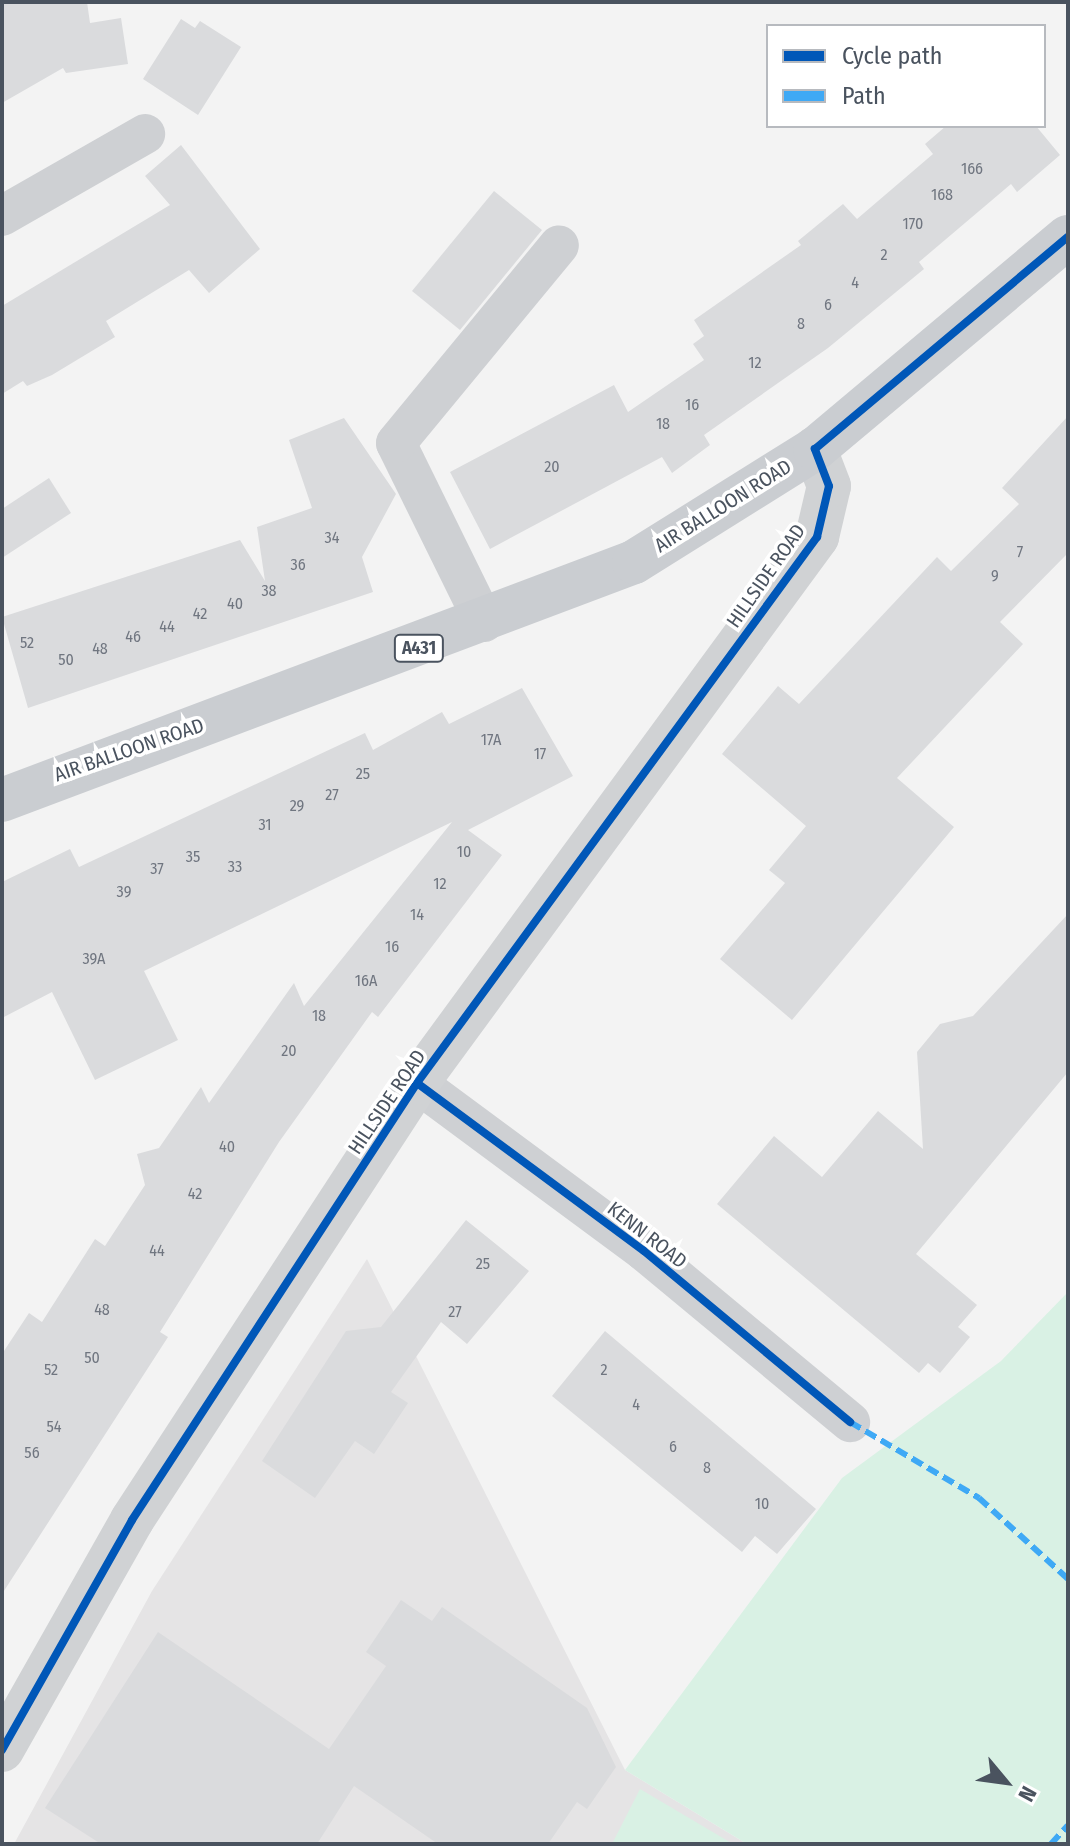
<!DOCTYPE html>
<html>
<head>
<meta charset="utf-8">
<style>
	body { margin:0 }
	#map { position:relative; width:1070px; height:1846px; overflow:hidden; background:#f3f3f3; font-family:"Fira Sans Condensed",sans-serif }
	div>[style] { position:absolute }
	.education>* { inset:0; background:#e5e4e5 }
	.green>* { inset:0; background:#d9f1e4 }
	.building>* { inset:0; background:#dadbdd }
	.street>* { height:40px; margin:-20px; padding:0 20px; transform-origin:20px; border-radius:20px; background:#ced0d3 }
	.secondary>* { height:44px; margin:-22px; padding:0 22px; transform-origin:22px; border-radius:22px; background:#d0d2d4 }
	.primary>* { height:44px; margin:-22px; padding:0 22px; transform-origin:22px; border-radius:22px; background:#cacdd1 }
	.quiet>* { height:6px; margin-top:-3px; transform-origin:0; background:repeating-linear-gradient(90deg,#3fa9f5 0 12px,transparent 0 18px) }
	.cycleway>* { height:8px; margin:-4px; padding:0 4px; transform-origin:4px; border-radius:4px; background:#0057b8 }
	span { translate:-50% -50%; white-space:nowrap; text-align:center; line-height:1.15; -webkit-text-stroke:7px #fff; paint-order:stroke }
	.number-label { font-size:16px; color:#707680 }
	.number-label span { -webkit-text-stroke-width:0 }
	.shield-label span { padding:2px 6px; background:#fff; border:2px solid; border-radius:6px; -webkit-text-stroke-width:0 }
	.shield-label { font-size:18px; color:#4a535f; font-weight:700 }
	.street-label { font-size:20px; color:#4a535f }
	.frame { position:absolute; inset:0; border:4px solid #4a535f; pointer-events:none }
	.legend { position:absolute; left:766px; top:24px; width:280px; height:104px; box-sizing:border-box; background:#fff; border:2px solid #b7babf; margin:0; padding:10px 14px; list-style:none; font-size:24px; color:#4a535f }
	.legend li { display:flex; align-items:center; gap:16px; height:40px }
	.legend b { width:40px; border:2px solid #b7babf }
	.north { position:absolute; left:966px; top:1742px; width:80px; height:80px; -webkit-text-stroke:6px #fff; paint-order:stroke; rotate:119deg; font-size:22px; font-weight:700; line-height:32px; text-align:center; color:#4a535f }
	.north::after { content:''; display:block; margin:auto; width:28px; height:36px; background:#4a535f; clip-path:polygon(50% 0,100% 100%,50% 72%,0 100%) }
</style>
</head>
<body>
<div id="map">
	<div class="education">
		<i style="clip-path:polygon(367px 1259px,625px 1770px,747px 1844px,14px 1844px,152px 1591px)"></i>
	</div>
	<div class="green">
		<i style="clip-path:polygon(1068px 1292px,1068px 1844px,747px 1844px,625px 1770px,842px 1478px,1001px 1361px)"></i>
		<i style="clip-path:polygon(640px 1789px,733px 1844px,612px 1844px)"></i>
	</div>
	<div class="building">
		<i style="clip-path:polygon(2px 2px,87px 2px,90px 23px,121px 18px,128px 64px,66px 73px,63px 68px,2px 103px)"></i>
		<i style="clip-path:polygon(181px 19px,195px 28px,200px 21px,241px 47px,198px 115px,143px 79px)"></i>
		<i style="clip-path:polygon(946px 126px,1036px 126px,1060px 155px,1017px 192px,1011px 184px,919px 262px,924px 269px,828px 348px,704px 435px,710px 445px,672px 473px,662px 457px,490px 549px,450px 472px,614px 385px,628px 412px,704px 360px,693px 344px,704px 336px,694px 320px,801px 245px,798px 241px,843px 204px,857px 219px,933px 154px,925px 144px)"></i>
		<i style="clip-path:polygon(181px 145px,260px 249px,209px 293px,189px 270px,106px 321px,115px 337px,52px 375px,27px 386px,23px 381px,2px 394px,2px 306px,170px 205px,145px 176px)"></i>
		<i style="clip-path:polygon(494px 191px,542px 230px,460px 330px,412px 291px)"></i>
		<i style="clip-path:polygon(1068px 416px,1068px 553px,1000px 622px,1023px 644px,897px 778px,954px 827px,792px 1020px,720px 959px,785px 883px,769px 870px,806px 826px,722px 754px,778px 686px,799px 704px,937px 557px,951px 571px,1019px 504px,1002px 488px)"></i>
		<i style="clip-path:polygon(344px 418px,396px 494px,362px 557px,373px 592px,28px 708px,2px 617px,240px 540px,265px 581px,257px 527px,312px 508px,289px 440px)"></i>
		<i style="clip-path:polygon(49px 478px,71px 513px,2px 558px,2px 509px)"></i>
		<i style="clip-path:polygon(522px 688px,573px 776px,468px 830px,502px 855px,378px 1017px,372px 1012px,279px 1142px,160px 1332px,168px 1337px,2px 1594px,2px 1354px,29px 1313px,42px 1322px,95px 1239px,105px 1246px,145px 1185px,137px 1154px,159px 1148px,201px 1087px,209px 1103px,294px 983px,304px 1006px,452px 822px,144px 971px,178px 1040px,95px 1080px,52px 992px,2px 1018px,2px 882px,70px 849px,79px 867px,365px 733px,373px 750px,442px 712px,449px 724px)"></i>
		<i style="clip-path:polygon(1068px 914px,1068px 1072px,916px 1254px,977px 1305px,958px 1327px,970px 1337px,940px 1373px,928px 1363px,919px 1373px,717px 1204px,774px 1136px,822px 1177px,878px 1111px,923px 1149px,917px 1052px,940px 1024px,973px 1016px)"></i>
		<i style="clip-path:polygon(466px 1220px,529px 1271px,467px 1344px,441px 1322px,391px 1392px,408px 1403px,374px 1454px,355px 1441px,315px 1498px,262px 1461px,346px 1331px,381px 1327px)"></i>
		<i style="clip-path:polygon(605px 1331px,816px 1509px,777px 1554px,755px 1536px,742px 1552px,552px 1396px)"></i>
		<i style="clip-path:polygon(401px 1600px,432px 1621px,442px 1607px,587px 1708px,616px 1767px,587px 1809px,577px 1802px,548px 1844px,438px 1844px,354px 1786px,317px 1844px,101px 1844px,45px 1808px,158px 1632px,329px 1749px,386px 1666px,366px 1652px)"></i>
	</div>
	<div class="street">
		<i style="left:2px;top:216px;width:165px;rotate:-29.8deg"></i>
		<i style="left:484px;top:622px;width:199px;rotate:-116.2deg"></i>
		<i style="left:396px;top:443px;width:256px;rotate:-50.5deg"></i>
		<i style="left:417px;top:1083px;width:282px;rotate:36.5deg"></i>
		<i style="left:644px;top:1251px;width:268px;rotate:39.7deg"></i>
	</div>
	<div class="secondary">
		<i style="left:2px;top:1750px;width:264px;rotate:-60.5deg"></i>
		<i style="left:132px;top:1520px;width:522px;rotate:-56.89deg"></i>
		<i style="left:417px;top:1083px;width:677px;rotate:-53.77deg"></i>
		<i style="left:817px;top:537px;width:52px;rotate:-76.8deg"></i>
		<i style="left:829px;top:486px;width:40px;rotate:-111deg"></i>
	</div>
	<div class="primary">
		<i style="left:2px;top:800px;width:675px;rotate:-20.64deg"></i>
		<i style="left:634px;top:562px;width:213px;rotate:-32deg"></i>
		<i style="left:815px;top:449px;width:330px;rotate:-40deg"></i>
	</div>
	<div class="quiet">
		<i style="left:850px;top:1422px;width:150px;rotate:30.5deg"></i>
		<i style="left:979px;top:1498px;width:120px;rotate:42.3deg"></i>
		<i style="left:1051px;top:1844px;width:25px;rotate:-48deg"></i>
	</div>
	<div class="cycleway">
		<i style="left:417px;top:1083px;width:282px;rotate:36.5deg"></i>
		<i style="left:644px;top:1251px;width:268px;rotate:39.7deg"></i>
		<i style="left:2px;top:1750px;width:264px;rotate:-60.5deg"></i>
		<i style="left:132px;top:1520px;width:522px;rotate:-56.89deg"></i>
		<i style="left:417px;top:1083px;width:677px;rotate:-53.77deg"></i>
		<i style="left:817px;top:537px;width:52px;rotate:-76.8deg"></i>
		<i style="left:829px;top:486px;width:40px;rotate:-111deg"></i>
		<i style="left:815px;top:449px;width:330px;rotate:-40deg"></i>
	</div>
	<div class="number-label">
		<span style="left:972px;top:169px">166</span>
		<span style="left:942px;top:195px">168</span>
		<span style="left:913px;top:224px">170</span>
		<span style="left:884px;top:255px">2</span>
		<span style="left:855px;top:283px">4</span>
		<span style="left:828px;top:305px">6</span>
		<span style="left:801px;top:324px">8</span>
		<span style="left:755px;top:363px">12</span>
		<span style="left:692px;top:405px">16</span>
		<span style="left:663px;top:424px">18</span>
		<span style="left:552px;top:467px">20</span>
		<span style="left:332px;top:538px">34</span>
		<span style="left:1020px;top:552px">7</span>
		<span style="left:298px;top:565px">36</span>
		<span style="left:995px;top:576px">9</span>
		<span style="left:269px;top:591px">38</span>
		<span style="left:235px;top:604px">40</span>
		<span style="left:200px;top:614px">42</span>
		<span style="left:167px;top:627px">44</span>
		<span style="left:133px;top:637px">46</span>
		<span style="left:27px;top:643px">52</span>
		<span style="left:100px;top:649px">48</span>
		<span style="left:66px;top:660px">50</span>
		<span style="left:491px;top:740px">17A</span>
		<span style="left:540px;top:754px">17</span>
		<span style="left:363px;top:774px">25</span>
		<span style="left:332px;top:795px">27</span>
		<span style="left:297px;top:806px">29</span>
		<span style="left:265px;top:825px">31</span>
		<span style="left:464px;top:852px">10</span>
		<span style="left:193px;top:857px">35</span>
		<span style="left:235px;top:867px">33</span>
		<span style="left:157px;top:869px">37</span>
		<span style="left:440px;top:884px">12</span>
		<span style="left:124px;top:892px">39</span>
		<span style="left:417px;top:915px">14</span>
		<span style="left:392px;top:947px">16</span>
		<span style="left:94px;top:959px">39A</span>
		<span style="left:366px;top:981px">16A</span>
		<span style="left:319px;top:1016px">18</span>
		<span style="left:289px;top:1051px">20</span>
		<span style="left:227px;top:1147px">40</span>
		<span style="left:195px;top:1194px">42</span>
		<span style="left:157px;top:1251px">44</span>
		<span style="left:483px;top:1264px">25</span>
		<span style="left:102px;top:1310px">48</span>
		<span style="left:455px;top:1312px">27</span>
		<span style="left:92px;top:1358px">50</span>
		<span style="left:51px;top:1370px">52</span>
		<span style="left:604px;top:1370px">2</span>
		<span style="left:636px;top:1405px">4</span>
		<span style="left:54px;top:1427px">54</span>
		<span style="left:673px;top:1447px">6</span>
		<span style="left:32px;top:1453px">56</span>
		<span style="left:707px;top:1468px">8</span>
		<span style="left:762px;top:1504px">10</span>
	</div>
	<div class="shield-label">
		<span style="left:419px;top:648px">A431</span>
	</div>
	<div class="street-label">
		<span style="left:723px;top:506px;rotate:-32deg">AIR BALLOON ROAD</span>
		<span style="left:766px;top:576px;rotate:-55deg">HILLSIDE ROAD</span>
		<span style="left:129px;top:750px;rotate:-19deg">AIR BALLOON ROAD</span>
		<span style="left:387px;top:1102px;rotate:-56deg">HILLSIDE ROAD</span>
		<span style="left:647px;top:1235px;rotate:38deg">KENN ROAD</span>
	</div>
	<div class="frame"></div>
	<ul class="legend">
	<li><b style="height:10px;background:#0057b8"></b>Cycle path</li>
	<li><b style="height:10px;background:#3fa9f5"></b>Path</li>
	</ul>
	<div class="north">N</div>
</div>
</body>
</html>
